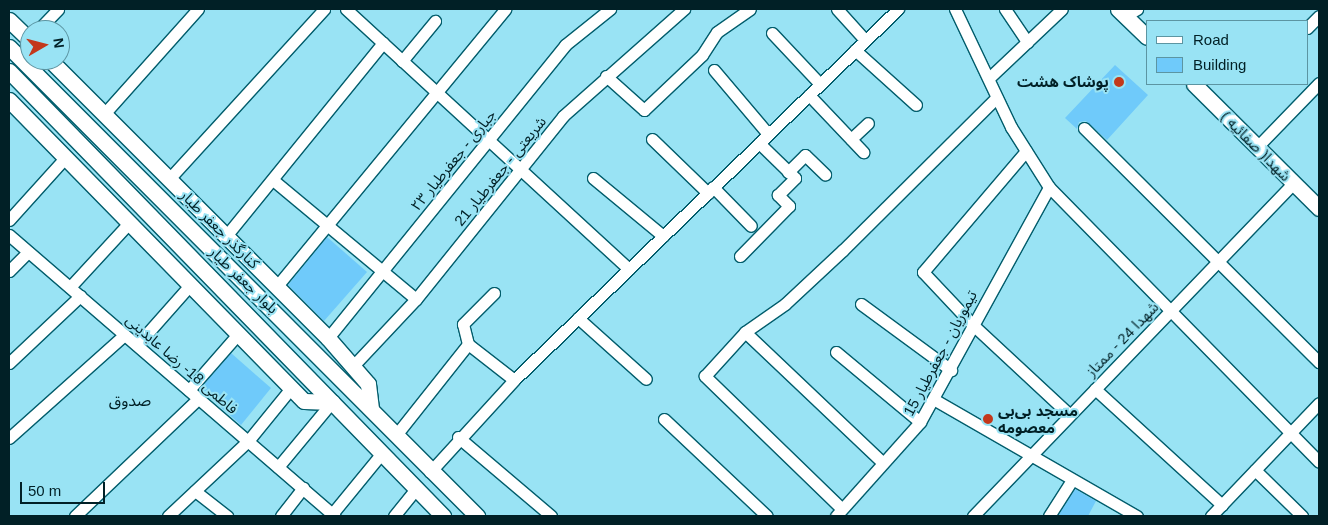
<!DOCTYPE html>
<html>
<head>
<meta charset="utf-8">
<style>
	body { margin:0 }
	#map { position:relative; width:1328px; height:525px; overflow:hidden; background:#99e3f4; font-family:Arial,"Noto Sans Arabic",sans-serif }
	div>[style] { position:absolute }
	.building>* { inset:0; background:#6fcafa }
	.roads { filter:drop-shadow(1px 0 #025d6c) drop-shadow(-1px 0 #025d6c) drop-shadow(0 1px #025d6c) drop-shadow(0 -1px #025d6c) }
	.minor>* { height:11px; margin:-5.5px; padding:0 5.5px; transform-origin:5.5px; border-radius:5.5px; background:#fff }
	.major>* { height:15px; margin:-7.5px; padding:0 7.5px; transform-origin:7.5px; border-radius:7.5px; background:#fff }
	.dots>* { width:14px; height:14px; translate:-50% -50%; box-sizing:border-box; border:2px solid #99e3f4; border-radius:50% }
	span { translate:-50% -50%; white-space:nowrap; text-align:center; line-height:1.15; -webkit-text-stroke:4px #99e3f4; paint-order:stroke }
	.poi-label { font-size:15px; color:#012026; font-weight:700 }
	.right { translate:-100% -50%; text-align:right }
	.left { translate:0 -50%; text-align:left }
	.street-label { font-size:15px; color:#012026 }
	.neighbourhood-label { font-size:16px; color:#012026 }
	.frame { position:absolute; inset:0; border:10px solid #012026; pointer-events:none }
	.legend { position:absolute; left:1146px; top:20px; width:162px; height:65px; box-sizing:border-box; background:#99e3f4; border:1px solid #5c95a2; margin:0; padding:6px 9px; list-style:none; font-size:15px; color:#012026 }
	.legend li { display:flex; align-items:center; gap:10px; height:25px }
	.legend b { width:25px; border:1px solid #5c95a2 }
	.north { position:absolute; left:20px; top:20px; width:50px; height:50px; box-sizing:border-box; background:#99e3f4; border:1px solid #5c95a2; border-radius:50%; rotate:82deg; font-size:14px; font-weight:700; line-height:20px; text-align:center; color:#012026 }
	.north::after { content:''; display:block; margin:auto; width:18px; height:22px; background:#c3381b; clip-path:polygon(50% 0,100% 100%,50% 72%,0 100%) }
	.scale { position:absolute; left:20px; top:482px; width:85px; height:22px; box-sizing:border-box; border:2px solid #012026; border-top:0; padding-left:6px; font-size:15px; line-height:18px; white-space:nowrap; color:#012026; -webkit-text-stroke:4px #99e3f4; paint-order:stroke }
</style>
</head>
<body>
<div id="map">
	<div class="building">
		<i style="clip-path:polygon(1115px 65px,1148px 95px,1107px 140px,1086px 121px,1079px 122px,1077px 129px,1065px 118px)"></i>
		<i style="clip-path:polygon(327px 237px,367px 272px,324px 321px,288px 285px)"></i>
		<i style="clip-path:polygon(231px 353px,271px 388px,241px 425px,200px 389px)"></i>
		<i style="clip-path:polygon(1075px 489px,1096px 501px,1088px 516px,1058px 516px)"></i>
	</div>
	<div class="roads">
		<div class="minor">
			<i style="left:346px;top:9px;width:384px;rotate:42.6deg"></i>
			<i style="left:837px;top:9px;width:42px;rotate:47.9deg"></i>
			<i style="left:955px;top:9px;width:131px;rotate:64.6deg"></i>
			<i style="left:1011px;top:127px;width:71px;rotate:57.7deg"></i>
			<i style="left:1049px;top:187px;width:385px;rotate:45.5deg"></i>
			<i style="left:1005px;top:9px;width:40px;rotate:56deg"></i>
			<i style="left:1125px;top:16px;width:14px;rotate:-30deg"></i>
			<i style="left:1307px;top:28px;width:17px;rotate:-45deg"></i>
			<i style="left:38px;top:30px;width:29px;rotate:-46deg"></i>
			<i style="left:772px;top:33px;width:70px;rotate:46.7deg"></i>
			<i style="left:855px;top:50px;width:82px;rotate:42deg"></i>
			<i style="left:402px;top:61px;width:52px;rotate:-50.5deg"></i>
			<i style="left:714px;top:70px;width:84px;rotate:49.8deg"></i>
			<i style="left:606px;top:76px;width:51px;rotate:41.8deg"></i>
			<i style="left:644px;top:110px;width:80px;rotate:-43.5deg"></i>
			<i style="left:702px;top:55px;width:27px;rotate:-57deg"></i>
			<i style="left:717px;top:32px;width:40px;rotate:-34.9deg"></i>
			<i style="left:989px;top:78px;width:100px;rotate:-43.4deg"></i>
			<i style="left:809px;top:95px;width:79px;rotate:46.5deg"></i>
			<i style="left:104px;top:114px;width:141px;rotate:-48.2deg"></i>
			<i style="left:1084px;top:128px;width:332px;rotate:44.9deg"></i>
			<i style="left:652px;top:139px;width:78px;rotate:44deg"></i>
			<i style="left:851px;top:139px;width:23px;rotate:-43deg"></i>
			<i style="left:1257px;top:147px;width:89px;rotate:-45.9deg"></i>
			<i style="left:1026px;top:151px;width:159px;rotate:130.4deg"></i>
			<i style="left:923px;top:272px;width:73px;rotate:46.7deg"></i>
			<i style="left:973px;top:325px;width:132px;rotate:42.9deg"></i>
			<i style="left:788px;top:172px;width:24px;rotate:-45deg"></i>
			<i style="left:805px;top:155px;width:28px;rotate:44deg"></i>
			<i style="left:593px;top:178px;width:91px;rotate:39.6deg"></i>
			<i style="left:169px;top:179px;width:230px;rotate:-47.6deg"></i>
			<i style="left:273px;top:180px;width:186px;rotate:39.8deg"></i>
			<i style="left:713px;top:187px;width:54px;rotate:45.7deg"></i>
			<i style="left:9px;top:220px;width:84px;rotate:-47.9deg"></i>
			<i style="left:9px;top:235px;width:430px;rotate:40.8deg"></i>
			<i style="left:226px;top:236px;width:249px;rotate:-50.9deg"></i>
			<i style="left:740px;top:256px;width:70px;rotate:-45.6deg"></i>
			<i style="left:789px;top:206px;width:16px;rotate:-135deg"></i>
			<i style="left:778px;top:195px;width:24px;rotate:-45deg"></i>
			<i style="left:795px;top:178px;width:50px;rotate:-135.8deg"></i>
			<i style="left:9px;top:271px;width:27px;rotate:-45deg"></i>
			<i style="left:277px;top:286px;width:359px;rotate:-50.5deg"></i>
			<i style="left:70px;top:287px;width:87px;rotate:-47.3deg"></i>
			<i style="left:494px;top:293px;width:44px;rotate:135deg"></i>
			<i style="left:463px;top:324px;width:21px;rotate:76deg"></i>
			<i style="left:468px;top:344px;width:58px;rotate:38deg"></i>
			<i style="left:861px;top:304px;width:112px;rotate:36.3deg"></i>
			<i style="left:578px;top:318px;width:91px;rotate:41.9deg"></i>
			<i style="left:745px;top:332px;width:190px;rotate:43.5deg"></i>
			<i style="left:328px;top:338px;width:377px;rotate:-51deg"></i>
			<i style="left:565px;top:45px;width:58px;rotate:-38.7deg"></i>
			<i style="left:137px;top:345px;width:80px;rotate:-48.5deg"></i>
			<i style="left:836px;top:352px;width:109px;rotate:39.8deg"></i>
			<i style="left:9px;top:363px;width:98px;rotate:-43.3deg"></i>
			<i style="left:353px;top:366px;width:92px;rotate:-46.8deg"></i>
			<i style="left:416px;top:299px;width:235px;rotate:-51.2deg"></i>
			<i style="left:563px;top:116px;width:162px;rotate:-41.5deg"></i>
			<i style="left:1095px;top:389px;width:172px;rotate:42.4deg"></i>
			<i style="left:189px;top:390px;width:74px;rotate:-48.8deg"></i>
			<i style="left:935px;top:400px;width:233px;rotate:29.9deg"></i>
			<i style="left:664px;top:419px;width:141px;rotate:43.3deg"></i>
			<i style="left:396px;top:435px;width:116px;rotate:-51.6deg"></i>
			<i style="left:458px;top:437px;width:122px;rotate:40.3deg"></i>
			<i style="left:9px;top:438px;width:154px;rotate:-41.8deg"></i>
			<i style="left:278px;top:467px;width:85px;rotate:-50.3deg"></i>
			<i style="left:1255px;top:470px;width:66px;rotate:44.4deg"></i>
			<i style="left:430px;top:472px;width:125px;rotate:-47.6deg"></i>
			<i style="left:514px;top:380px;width:534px;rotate:-44.01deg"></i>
			<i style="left:195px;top:491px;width:41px;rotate:38deg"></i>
			<i style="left:841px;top:508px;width:190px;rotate:-135.9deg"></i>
			<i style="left:705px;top:376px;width:59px;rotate:-47.7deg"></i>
			<i style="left:745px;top:332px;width:49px;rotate:-35deg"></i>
			<i style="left:785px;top:304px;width:79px;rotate:-43deg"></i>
			<i style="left:843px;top:250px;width:216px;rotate:-44.8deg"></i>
			<i style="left:332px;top:514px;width:79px;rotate:-50.7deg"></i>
			<i style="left:75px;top:516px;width:171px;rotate:-43.6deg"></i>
			<i style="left:168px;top:516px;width:110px;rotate:-43.2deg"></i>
			<i style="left:248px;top:441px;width:68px;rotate:-50.9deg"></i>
			<i style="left:281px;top:516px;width:36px;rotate:-52deg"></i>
			<i style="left:394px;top:516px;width:35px;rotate:-51deg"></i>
			<i style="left:836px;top:516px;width:126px;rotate:-48.2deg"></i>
			<i style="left:920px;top:422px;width:268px;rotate:-61.2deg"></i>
			<i style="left:973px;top:516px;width:463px;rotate:-46.1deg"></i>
			<i style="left:1049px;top:516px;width:43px;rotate:-57.4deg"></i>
			<i style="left:1211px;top:516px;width:156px;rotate:-46.3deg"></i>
		</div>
		<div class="major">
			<i style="left:1118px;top:9px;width:40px;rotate:44deg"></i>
			<i style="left:9px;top:20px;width:29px;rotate:44deg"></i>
			<i style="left:9px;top:47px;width:663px;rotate:45.06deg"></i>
			<i style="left:50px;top:60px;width:393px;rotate:45deg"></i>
			<i style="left:328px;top:338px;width:61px;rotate:49deg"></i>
			<i style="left:368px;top:384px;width:25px;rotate:83deg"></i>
			<i style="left:9px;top:71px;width:622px;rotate:45.72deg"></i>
			<i style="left:1194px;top:84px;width:176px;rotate:44.8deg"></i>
			<i style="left:9px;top:100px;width:421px;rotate:45.6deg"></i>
			<i style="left:304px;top:401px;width:28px;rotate:2deg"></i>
		</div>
	</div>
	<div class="dots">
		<i style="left:1119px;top:82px;background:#c3381b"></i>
		<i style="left:988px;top:419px;background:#c3381b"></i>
	</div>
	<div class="poi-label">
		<span class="right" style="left:1109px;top:82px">پوشاک هشت</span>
		<span class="left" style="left:998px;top:419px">مسجد بی‌بی<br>معصومه</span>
	</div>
	<div class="street-label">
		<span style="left:1256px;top:146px;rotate:45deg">شهدا( صفائیه )</span>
		<span style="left:453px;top:160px;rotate:-51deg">جباری - جعفرطیار ۲۳</span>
		<span style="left:500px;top:171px;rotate:-51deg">شریعتی - جعفرطیار 21</span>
		<span style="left:220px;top:229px;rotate:45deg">کنارگذر جعفر طیار</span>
		<span style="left:244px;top:280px;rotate:44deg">بلوار جعفر طیار</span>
		<span style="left:1122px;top:339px;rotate:-46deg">شهدا 24 - ممتاز</span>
		<span style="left:940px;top:353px;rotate:-62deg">تیموریان - جعفرطیار 15</span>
		<span style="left:182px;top:364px;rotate:41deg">فاطمی 18- رضا عابدینی</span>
	</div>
	<div class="neighbourhood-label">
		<span style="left:130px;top:401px">صدوق</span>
	</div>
	<div class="frame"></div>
	<ul class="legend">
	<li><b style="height:6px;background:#fff"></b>Road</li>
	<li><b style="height:14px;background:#6fcafa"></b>Building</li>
	</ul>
	<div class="north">N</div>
	<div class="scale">50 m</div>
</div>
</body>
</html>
